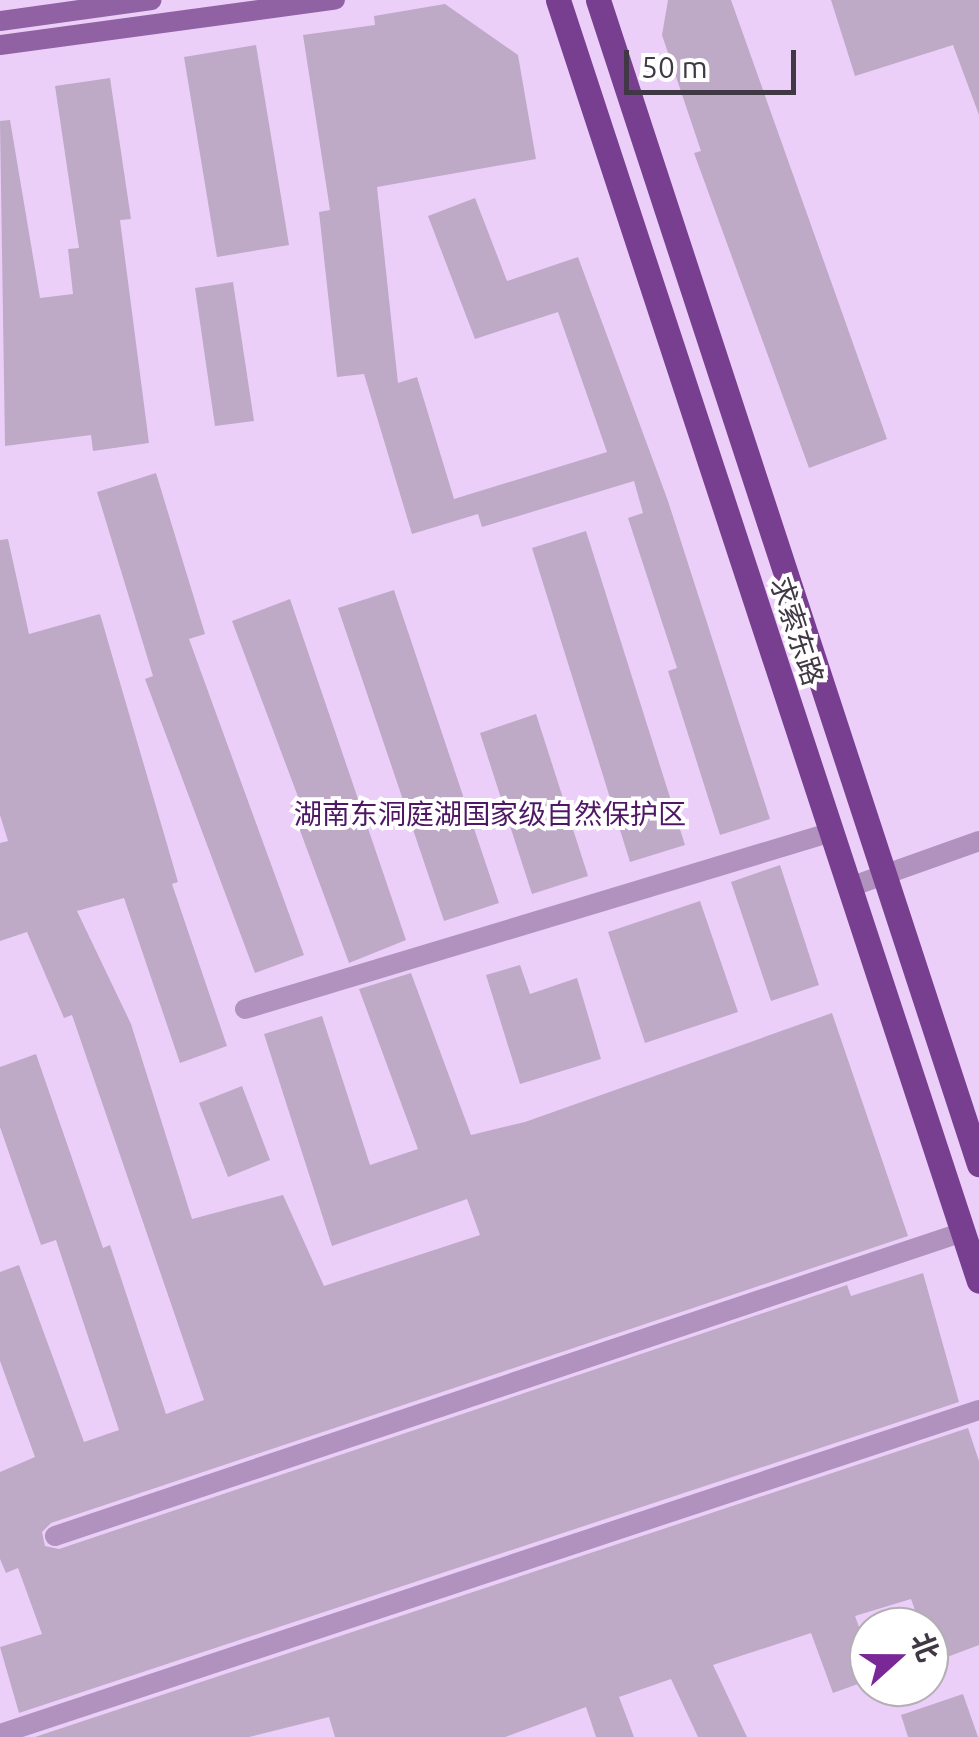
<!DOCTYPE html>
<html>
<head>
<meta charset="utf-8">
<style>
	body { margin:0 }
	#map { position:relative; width:979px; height:1737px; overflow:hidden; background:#f7eefb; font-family:Ubuntu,"Noto Sans SC",sans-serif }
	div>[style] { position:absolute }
	.green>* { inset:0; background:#eccff9 }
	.building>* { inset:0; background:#bea9c7 }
	.minor>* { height:20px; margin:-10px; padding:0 10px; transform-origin:10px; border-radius:10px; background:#b192bf }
	.secondary>* { height:20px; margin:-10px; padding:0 10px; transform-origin:10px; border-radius:10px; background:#9062a4 }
	.primary>* { height:25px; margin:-12.5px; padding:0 12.5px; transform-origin:12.5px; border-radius:12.5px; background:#783f90 }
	span { translate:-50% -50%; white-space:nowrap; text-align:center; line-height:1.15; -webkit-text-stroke:8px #fff; paint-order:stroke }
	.street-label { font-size:28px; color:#403844 }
	.park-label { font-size:28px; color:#4f1864 }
	.north { position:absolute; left:849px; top:1607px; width:100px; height:100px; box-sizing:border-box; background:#fff; border:2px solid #b3afb4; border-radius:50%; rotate:69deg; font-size:28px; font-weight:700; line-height:40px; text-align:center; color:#403844 }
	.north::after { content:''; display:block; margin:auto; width:35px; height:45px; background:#7a2898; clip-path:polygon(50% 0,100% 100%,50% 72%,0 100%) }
	.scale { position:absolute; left:624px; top:50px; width:172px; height:45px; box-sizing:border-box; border:5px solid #403844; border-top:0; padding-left:12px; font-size:30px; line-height:35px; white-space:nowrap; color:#403844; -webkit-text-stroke:8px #fff; paint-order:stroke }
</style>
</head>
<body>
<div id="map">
	<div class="green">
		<i style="clip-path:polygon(evenodd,0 0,979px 0,979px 1737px,0 1737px,0 0,869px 1627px,929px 1627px,929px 1687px,869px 1687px,869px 1627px)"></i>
	</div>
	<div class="building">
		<i style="clip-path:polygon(668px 0,731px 0,887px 439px,809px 468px,694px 153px,701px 151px,662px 35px)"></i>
		<i style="clip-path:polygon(831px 0,979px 0,979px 115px,953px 45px,855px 76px)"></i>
		<i style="clip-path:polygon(445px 4px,518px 55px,536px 159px,377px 187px,398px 383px,417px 377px,454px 499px,607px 452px,558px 312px,475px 339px,428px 216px,475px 198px,507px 281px,578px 257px,668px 501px,770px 819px,720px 835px,668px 671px,677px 668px,628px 518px,643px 513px,634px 481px,482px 527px,478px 514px,412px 534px,364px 374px,337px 377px,319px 212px,330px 210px,303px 35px,375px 25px,374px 16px)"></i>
		<i style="clip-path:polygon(256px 45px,289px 245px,217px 257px,184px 57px)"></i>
		<i style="clip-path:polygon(110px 78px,131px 219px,120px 220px,149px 443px,93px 451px,91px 435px,5px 446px,0 121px,10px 120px,40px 298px,73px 294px,68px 249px,79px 248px,55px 86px)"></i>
		<i style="clip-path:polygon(233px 282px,254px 421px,215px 426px,195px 288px)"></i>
		<i style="clip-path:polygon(156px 473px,205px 634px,189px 639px,304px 955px,255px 973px,145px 679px,153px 676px,97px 492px)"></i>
		<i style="clip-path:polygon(586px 531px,685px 845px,630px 862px,532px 548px)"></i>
		<i style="clip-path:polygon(8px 539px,29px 634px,100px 614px,178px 882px,172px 884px,227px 1046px,180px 1063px,124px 898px,77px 911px,131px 1024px,192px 1219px,283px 1195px,324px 1286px,480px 1235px,467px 1199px,332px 1246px,264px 1034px,322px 1016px,370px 1165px,418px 1149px,359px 989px,411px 973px,471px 1135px,525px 1122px,832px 1013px,908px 1236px,51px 1523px,42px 1532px,45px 1546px,59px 1549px,847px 1285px,851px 1296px,923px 1273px,959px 1402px,19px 1713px,0 1647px,42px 1634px,18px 1568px,6px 1573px,0 1559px,0 1472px,35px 1457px,0 1361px,0 1272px,19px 1265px,84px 1442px,119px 1430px,56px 1240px,41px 1245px,0 1127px,0 1067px,36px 1054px,103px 1248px,110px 1245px,166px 1414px,204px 1400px,72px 1015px,64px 1018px,27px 932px,0 941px,0 843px,8px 841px,0 815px,0 540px)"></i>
		<i style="clip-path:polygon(394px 590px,499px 903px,444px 921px,338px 608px)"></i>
		<i style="clip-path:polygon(290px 599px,406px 940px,349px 963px,291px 806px,300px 802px,232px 621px)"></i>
		<i style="clip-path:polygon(536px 714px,588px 876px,532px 894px,480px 733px)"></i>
		<i style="clip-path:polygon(780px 865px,819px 985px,771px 1001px,731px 882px)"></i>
		<i style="clip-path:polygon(700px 901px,738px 1012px,645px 1043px,608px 932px)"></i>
		<i style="clip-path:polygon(520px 965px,530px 994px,577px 978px,601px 1059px,520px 1084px,486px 975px)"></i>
		<i style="clip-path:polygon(242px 1086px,270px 1160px,228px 1177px,199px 1103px)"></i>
		<i style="clip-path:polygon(968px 1428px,979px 1461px,979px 1645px,934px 1662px,929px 1627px,921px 1627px,911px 1599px,855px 1616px,869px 1654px,869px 1680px,833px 1693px,811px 1633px,713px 1665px,747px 1737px,698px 1737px,671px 1679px,619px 1697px,634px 1737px,596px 1737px,586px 1707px,505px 1737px,335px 1737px,329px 1717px,249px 1737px,35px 1737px)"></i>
		<i style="clip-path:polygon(963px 1694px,978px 1737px,908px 1737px,901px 1715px)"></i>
	</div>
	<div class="minor">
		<i style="left:850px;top:887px;width:137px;rotate:-19.6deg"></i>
		<i style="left:245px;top:1009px;width:613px;rotate:-16.78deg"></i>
		<i style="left:55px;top:1536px;width:958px;rotate:-18.51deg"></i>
		<i style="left:0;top:1734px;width:1031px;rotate:-18.31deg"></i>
	</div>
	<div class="secondary">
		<i style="left:0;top:21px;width:153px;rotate:-7.9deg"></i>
		<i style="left:0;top:45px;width:338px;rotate:-7.7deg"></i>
	</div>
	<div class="primary">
		<i style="left:558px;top:0;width:1348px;rotate:71.81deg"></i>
		<i style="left:598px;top:0;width:1225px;rotate:71.88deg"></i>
	</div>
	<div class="street-label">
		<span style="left:797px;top:631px;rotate:72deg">求索东路</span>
	</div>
	<div class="park-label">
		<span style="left:490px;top:814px">湖南东洞庭湖国家级自然保护区</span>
	</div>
	<div class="north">北</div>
	<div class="scale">50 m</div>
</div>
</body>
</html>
